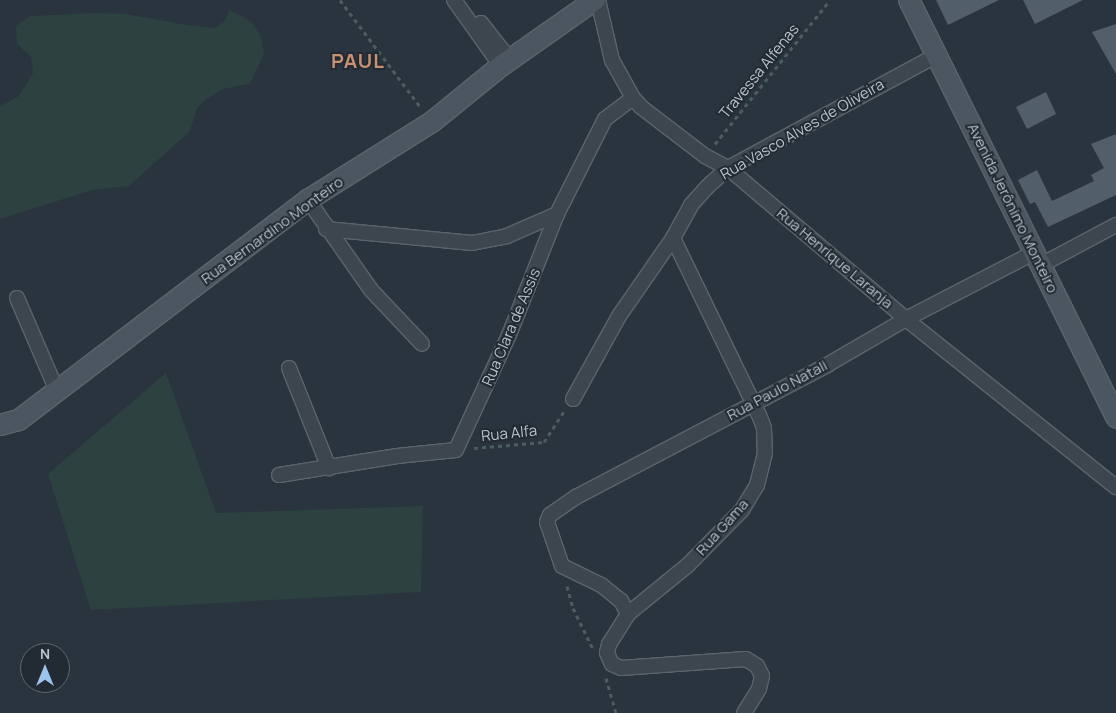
<!DOCTYPE html>
<html>
<head>
<meta charset="utf-8">
<style>
	body { margin:0 }
	#map { position:relative; width:1116px; height:713px; overflow:hidden; background:#29343e; font-family:Manrope,sans-serif }
	div>[style] { position:absolute }
	.green>* { inset:0; background:#2c4140 }
	.building>* { inset:0; background:#525f69 }
	.path>* { height:3px; margin-top:-1.5px; transform-origin:0; background:repeating-linear-gradient(90deg,#4b5d5d 0 4px,transparent 0 8px) }
	.roads { filter:drop-shadow(1px 0 #5b646c) drop-shadow(-1px 0 #5b646c) drop-shadow(0 1px #5b646c) drop-shadow(0 -1px #5b646c) }
	.street>* { height:14px; margin:-7px; padding:0 7px; transform-origin:7px; border-radius:7px; background:#3d464e }
	.secondary>* { height:20px; margin:-10px; padding:0 10px; transform-origin:10px; border-radius:10px; background:#4b5661 }
	span { translate:-50% -50%; white-space:nowrap; text-align:center; line-height:1.15; -webkit-text-stroke:4px #222b33; paint-order:stroke }
	.street-label { font-size:15px; color:#b9c1c9 }
	.district-label { font-size:20px; color:#c99074; font-weight:700; letter-spacing:1px }
	.north { position:absolute; left:20px; top:643px; width:50px; height:50px; box-sizing:border-box; background:#222b33; border:1px solid #5e676f; border-radius:50%; rotate:0deg; font-size:14px; font-weight:700; line-height:20px; text-align:center; color:#b9c1c9 }
	.north::after { content:''; display:block; margin:auto; width:18px; height:22px; background:#9bc3ec; clip-path:polygon(50% 0,100% 100%,50% 72%,0 100%) }
</style>
</head>
<body>
<div id="map">
	<div class="green">
		<i style="clip-path:polygon(229px 10px,251px 21px,261px 37px,264px 54px,250px 84px,222px 89px,204px 101px,197px 108px,190px 131px,129px 186px,92px 190px,0 219px,0 106px,19px 96px,33px 73px,31px 57px,17px 44px,16px 26px,30px 16px,95px 13px,126px 14px,187px 25px,215px 28px,225px 21px)"></i>
		<i style="clip-path:polygon(166px 373px,216px 513px,423px 506px,421px 592px,91px 610px,48px 474px)"></i>
	</div>
	<div class="building">
		<i style="clip-path:polygon(936px 0,999px 0,948px 25px)"></i>
		<i style="clip-path:polygon(1023px 0,1083px 0,1035px 24px)"></i>
		<i style="clip-path:polygon(1116px 24px,1116px 74px,1092px 32px)"></i>
		<i style="clip-path:polygon(1046px 92px,1056px 114px,1027px 129px,1016px 107px)"></i>
		<i style="clip-path:polygon(1116px 134px,1116px 195px,1048px 227px,1035px 202px,1030px 204px,1018px 180px,1037px 170px,1052px 201px,1094px 181px,1091px 175px,1104px 168px,1091px 144px)"></i>
	</div>
	<div class="path">
		<i style="left:340px;top:0;width:135px;rotate:53.1deg"></i>
		<i style="left:715px;top:144px;width:184px;rotate:-51.4deg"></i>
		<i style="left:474px;top:448px;width:70px;rotate:-4.9deg"></i>
		<i style="left:544px;top:442px;width:38px;rotate:-57deg"></i>
		<i style="left:567px;top:586px;width:23px;rotate:75deg"></i>
		<i style="left:573px;top:608px;width:46px;rotate:64deg"></i>
		<i style="left:606px;top:678px;width:36px;rotate:74deg"></i>
	</div>
	<div class="roads">
		<div class="street">
			<i style="left:454px;top:0;width:81px;rotate:54.5deg"></i>
			<i style="left:598px;top:0;width:62px;rotate:76.9deg"></i>
			<i style="left:612px;top:60px;width:43px;rotate:61.1deg"></i>
			<i style="left:633px;top:98px;width:12px;rotate:48deg"></i>
			<i style="left:641px;top:107px;width:81px;rotate:37.4deg"></i>
			<i style="left:705px;top:156px;width:26px;rotate:28deg"></i>
			<i style="left:728px;top:168px;width:233px;rotate:40.3deg"></i>
			<i style="left:906px;top:319px;width:269px;rotate:38.7deg"></i>
			<i style="left:481px;top:23px;width:47px;rotate:51.9deg"></i>
			<i style="left:308px;top:200px;width:110px;rotate:55deg"></i>
			<i style="left:371px;top:290px;width:74px;rotate:46.6deg"></i>
			<i style="left:326px;top:229px;width:147px;rotate:5.5deg"></i>
			<i style="left:472px;top:243px;width:36px;rotate:-11deg"></i>
			<i style="left:507px;top:236px;width:55px;rotate:-23.7deg"></i>
			<i style="left:673px;top:238px;width:197px;rotate:64.1deg"></i>
			<i style="left:759px;top:415px;width:14px;rotate:69deg"></i>
			<i style="left:764px;top:428px;width:25px;rotate:88deg"></i>
			<i style="left:765px;top:453px;width:33px;rotate:104deg"></i>
			<i style="left:757px;top:485px;width:29px;rotate:121deg"></i>
			<i style="left:742px;top:510px;width:77px;rotate:134.5deg"></i>
			<i style="left:688px;top:565px;width:77px;rotate:140.8deg"></i>
			<i style="left:628px;top:614px;width:36px;rotate:122deg"></i>
			<i style="left:609px;top:644px;width:9px;rotate:103deg"></i>
			<i style="left:607px;top:653px;width:12px;rotate:66deg"></i>
			<i style="left:612px;top:664px;width:10px;rotate:24deg"></i>
			<i style="left:621px;top:668px;width:125px;rotate:-4.1deg"></i>
			<i style="left:746px;top:659px;width:13px;rotate:32deg"></i>
			<i style="left:757px;top:666px;width:11px;rotate:63deg"></i>
			<i style="left:762px;top:676px;width:13px;rotate:103deg"></i>
			<i style="left:759px;top:689px;width:28px;rotate:122deg"></i>
			<i style="left:1041px;top:265px;width:85px;rotate:-28.1deg"></i>
			<i style="left:17px;top:298px;width:101px;rotate:66.7deg"></i>
			<i style="left:289px;top:368px;width:108px;rotate:68.2deg"></i>
			<i style="left:573px;top:399px;width:95px;rotate:-61deg"></i>
			<i style="left:619px;top:316px;width:95px;rotate:-55.3deg"></i>
			<i style="left:673px;top:238px;width:38px;rotate:-61deg"></i>
			<i style="left:691px;top:205px;width:24px;rotate:-48deg"></i>
			<i style="left:707px;top:187px;width:28px;rotate:-42deg"></i>
			<i style="left:728px;top:168px;width:238px;rotate:-28.4deg"></i>
			<i style="left:279px;top:475px;width:120px;rotate:-9.1deg"></i>
			<i style="left:397px;top:456px;width:59px;rotate:-5.8deg"></i>
			<i style="left:456px;top:450px;width:127px;rotate:-65.3deg"></i>
			<i style="left:509px;top:335px;width:130px;rotate:-68.4deg"></i>
			<i style="left:557px;top:214px;width:106px;rotate:-63.2deg"></i>
			<i style="left:605px;top:119px;width:35px;rotate:-37deg"></i>
			<i style="left:628px;top:614px;width:15px;rotate:-118deg"></i>
			<i style="left:621px;top:601px;width:26px;rotate:-141deg"></i>
			<i style="left:601px;top:585px;width:43px;rotate:-154deg"></i>
			<i style="left:562px;top:566px;width:46px;rotate:-108.8deg"></i>
			<i style="left:547px;top:522px;width:8px;rotate:-67deg"></i>
			<i style="left:550px;top:515px;width:32px;rotate:-35deg"></i>
			<i style="left:576px;top:497px;width:284px;rotate:-27.7deg"></i>
			<i style="left:827px;top:365px;width:91px;rotate:-30.2deg"></i>
			<i style="left:906px;top:319px;width:145px;rotate:-27.4deg"></i>
		</div>
		<div class="secondary">
			<i style="left:909px;top:0;width:466px;rotate:63.6deg"></i>
			<i style="left:0;top:425px;width:20px;rotate:-15deg"></i>
			<i style="left:19px;top:420px;width:363px;rotate:-37.3deg"></i>
			<i style="left:308px;top:200px;width:146px;rotate:-32.2deg"></i>
			<i style="left:432px;top:122px;width:89px;rotate:-39.1deg"></i>
			<i style="left:501px;top:66px;width:115px;rotate:-35.1deg"></i>
		</div>
	</div>
	<div class="street-label">
		<span style="left:759px;top:71px;rotate:-51deg">Travessa Alfenas</span>
		<span style="left:802px;top:129px;rotate:-30deg">Rua Vasco Alves de Oliveira</span>
		<span style="left:1013px;top:208px;rotate:64deg">Avenida Jerônimo Monteiro</span>
		<span style="left:272px;top:230px;rotate:-36deg">Rua Bernardino Monteiro</span>
		<span style="left:835px;top:258px;rotate:40deg">Rua Henrique Laranja</span>
		<span style="left:511px;top:327px;rotate:-67deg">Rua Clara de Assis</span>
		<span style="left:777px;top:390px;rotate:-28deg">Rua Paulo Natali</span>
		<span style="left:509px;top:433px;rotate:-6deg">Rua Alfa</span>
		<span style="left:722px;top:527px;rotate:-48deg">Rua Gama</span>
	</div>
	<div class="district-label">
		<span style="left:358px;top:60px">PAUL</span>
	</div>
	<div class="north">N</div>
</div>
</body>
</html>
